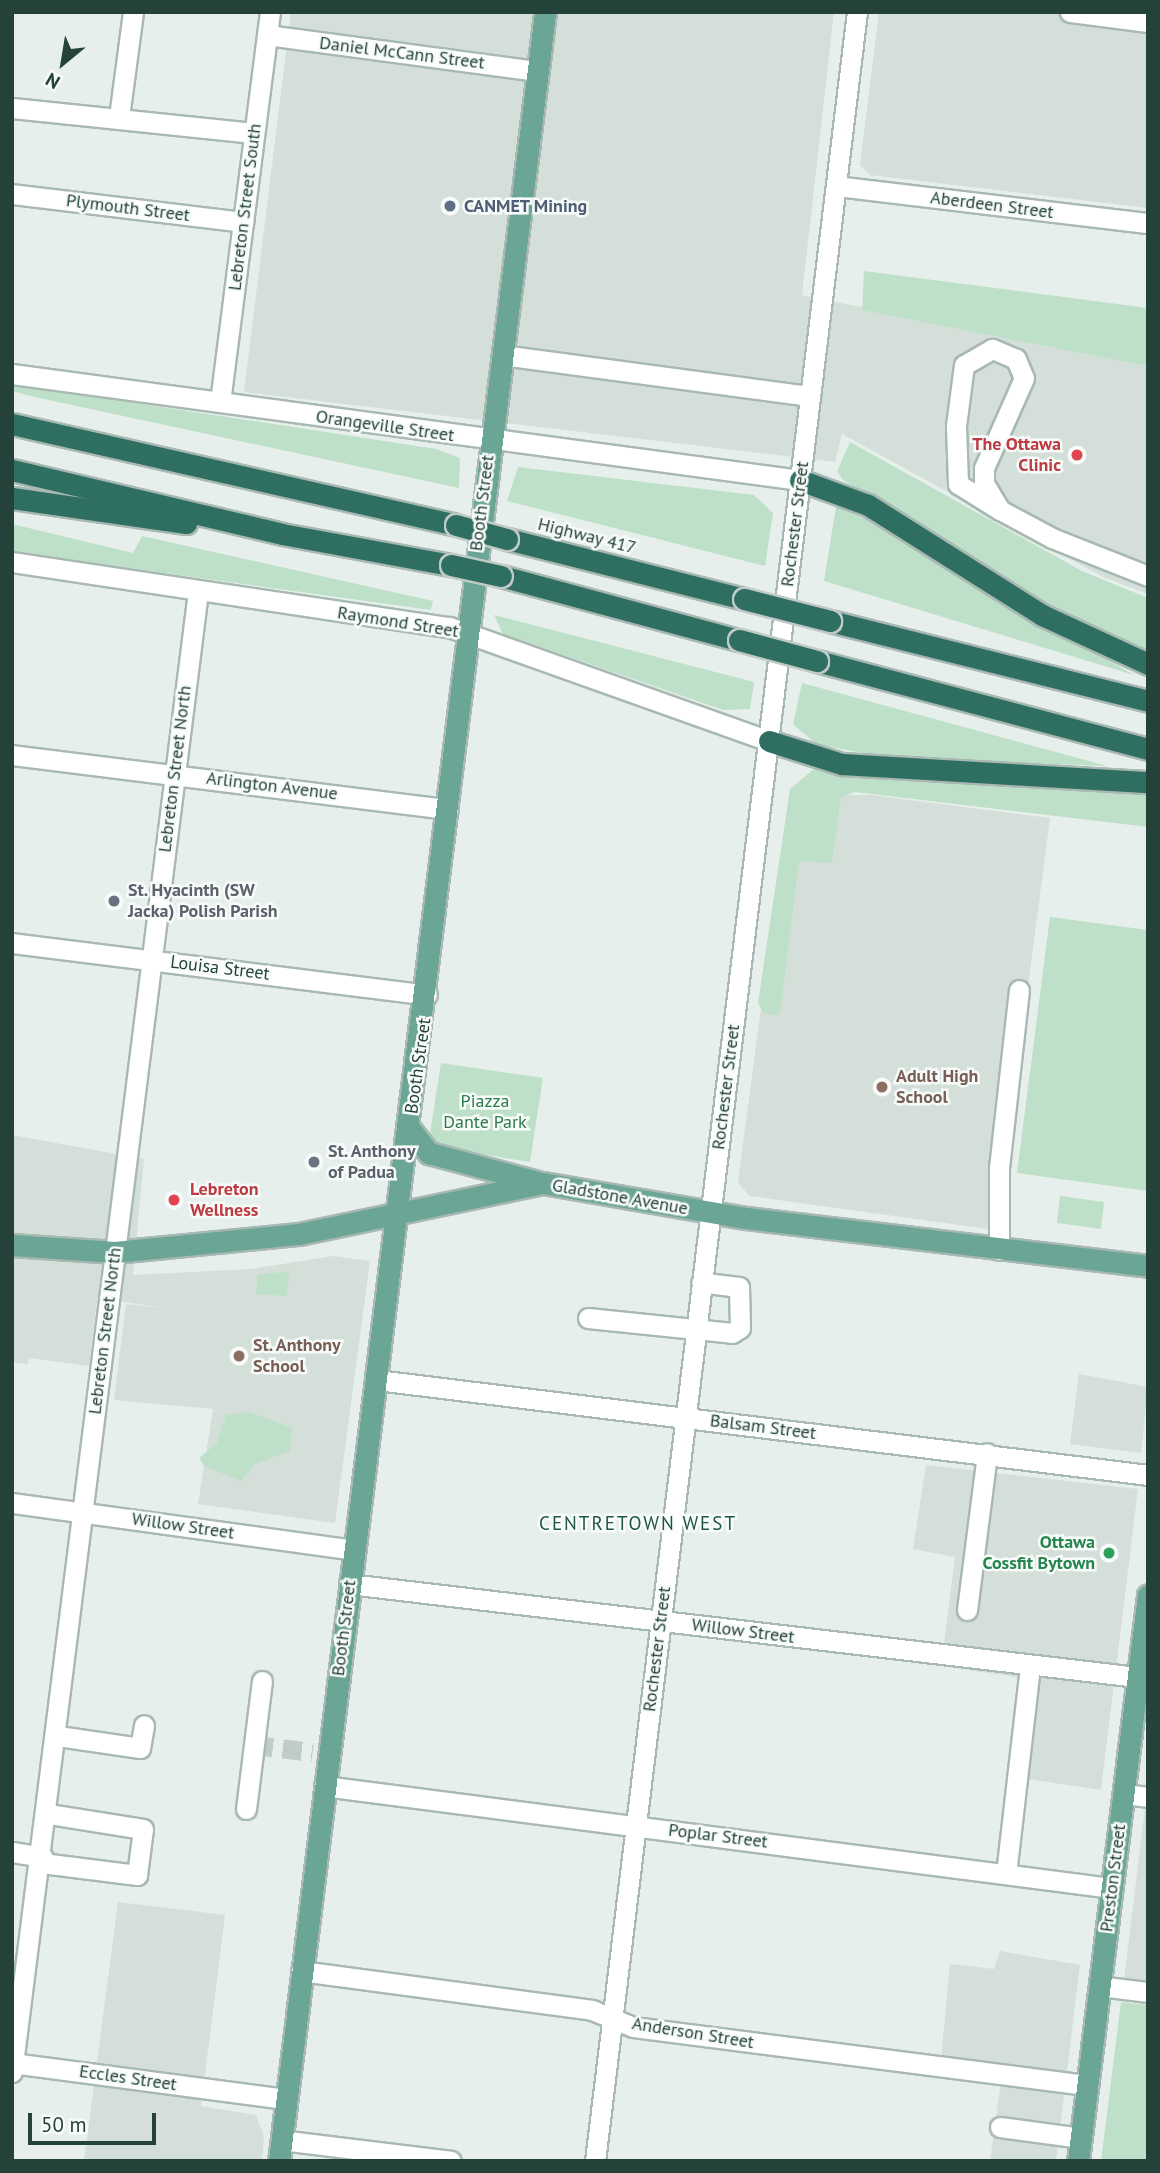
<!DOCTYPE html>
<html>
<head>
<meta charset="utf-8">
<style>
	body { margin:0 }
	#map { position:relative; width:1160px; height:2173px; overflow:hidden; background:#e6efeb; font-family:"PT Sans",sans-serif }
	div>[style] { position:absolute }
	.built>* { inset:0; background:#d4dfda }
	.green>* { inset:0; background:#bfe0c8 }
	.minor-tunnel>* { height:19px; margin-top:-9.5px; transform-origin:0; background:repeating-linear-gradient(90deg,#bfccc8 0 19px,transparent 0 29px) }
	.roads { filter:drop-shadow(2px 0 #a8b8b2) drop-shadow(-2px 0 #a8b8b2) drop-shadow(0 2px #a8b8b2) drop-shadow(0 -2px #a8b8b2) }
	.minor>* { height:19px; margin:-9.5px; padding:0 9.5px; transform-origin:9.5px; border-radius:9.5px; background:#fff }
	.major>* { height:21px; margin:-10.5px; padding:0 10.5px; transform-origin:10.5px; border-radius:10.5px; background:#6aa596 }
	.highway>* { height:21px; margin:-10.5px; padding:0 10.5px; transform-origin:10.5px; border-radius:10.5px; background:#2f6f62 }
	.bridges { filter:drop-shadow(2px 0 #c2cac8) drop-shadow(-2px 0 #c2cac8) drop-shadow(0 2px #c2cac8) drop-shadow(0 -2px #c2cac8) }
	.highway-bridge>* { height:21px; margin:-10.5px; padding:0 10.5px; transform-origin:10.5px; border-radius:10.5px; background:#2f6f62 }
	.dots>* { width:19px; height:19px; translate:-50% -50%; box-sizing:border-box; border:4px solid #f7fbf9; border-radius:50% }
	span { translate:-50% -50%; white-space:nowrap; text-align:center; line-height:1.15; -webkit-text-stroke:5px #f7fbf9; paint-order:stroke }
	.street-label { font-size:18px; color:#24423a }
	.service-label { font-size:18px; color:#4e5e75; font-weight:700 }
	.left { translate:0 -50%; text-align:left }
	.health-label { font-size:18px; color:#be3a42; font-weight:700 }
	.right { translate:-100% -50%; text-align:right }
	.worship-label { font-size:18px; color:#5b616d; font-weight:700 }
	.education-label { font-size:18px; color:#785e54; font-weight:700 }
	.park-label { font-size:18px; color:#2d7a4b }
	.leisure-label { font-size:18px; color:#27864d; font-weight:700 }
	.neighbourhood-label { font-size:19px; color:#1f5548; letter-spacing:2px }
	.frame { position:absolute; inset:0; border:14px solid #24423a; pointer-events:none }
	.north { position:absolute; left:28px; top:28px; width:70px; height:70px; -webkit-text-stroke:5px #f7fbf9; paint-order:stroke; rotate:210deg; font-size:19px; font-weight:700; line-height:28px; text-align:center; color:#24423a }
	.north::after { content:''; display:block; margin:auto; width:24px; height:32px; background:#24423a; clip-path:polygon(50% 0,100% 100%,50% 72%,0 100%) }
	.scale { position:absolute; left:28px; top:2113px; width:128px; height:32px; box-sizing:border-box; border:4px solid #24423a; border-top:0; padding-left:9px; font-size:21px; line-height:24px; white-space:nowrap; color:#24423a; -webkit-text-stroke:5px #f7fbf9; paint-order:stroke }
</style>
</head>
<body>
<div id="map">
	<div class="built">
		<i style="clip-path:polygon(291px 12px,834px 12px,802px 295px,1148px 366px,1148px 594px,1103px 577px,842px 434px,835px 462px,244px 392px)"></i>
		<i style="clip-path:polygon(879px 12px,1148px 12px,1148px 208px,870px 175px,860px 165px)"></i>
		<i style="clip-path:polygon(789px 795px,871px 795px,1050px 818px,1004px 1171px,1010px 1232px,749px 1196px,738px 1182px)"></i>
		<i style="clip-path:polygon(12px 1135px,144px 1159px,133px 1275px,251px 1269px,333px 1256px,370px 1261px,335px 1523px,198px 1504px,213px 1409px,114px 1400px,126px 1304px,165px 1308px,97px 1298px,89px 1366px,29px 1358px,28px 1364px,12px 1362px)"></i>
		<i style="clip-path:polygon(1079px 1374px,1148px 1387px,1141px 1453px,1070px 1444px)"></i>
		<i style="clip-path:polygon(926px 1465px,1138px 1489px,1101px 1790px,1021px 1778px,1030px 1679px,941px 1666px,955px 1557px,913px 1549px)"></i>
		<i style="clip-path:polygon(1148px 1784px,1148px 1982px,1124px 1979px)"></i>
		<i style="clip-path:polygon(118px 1902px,225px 1915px,201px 2106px,256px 2115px,264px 2137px,262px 2161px,84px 2161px)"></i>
		<i style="clip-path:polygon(1000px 1951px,1080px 1965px,1056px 2161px,990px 2161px,1003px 2067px,941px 2060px,950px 1964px,994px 1969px)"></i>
	</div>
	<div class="green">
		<i style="clip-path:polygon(864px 271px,1148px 308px,1148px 366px,862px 310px)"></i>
		<i style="clip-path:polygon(12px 384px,436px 449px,460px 458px,459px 488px,30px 396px,12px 391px)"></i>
		<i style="clip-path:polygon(850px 442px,1082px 571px,1148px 598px,1148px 650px,1054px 608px,843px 480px,837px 471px)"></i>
		<i style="clip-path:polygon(518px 467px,754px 495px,773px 513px,765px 566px,507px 501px)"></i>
		<i style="clip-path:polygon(836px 507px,873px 522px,1134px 675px,824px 581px)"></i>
		<i style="clip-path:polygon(12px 524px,133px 553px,142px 536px,433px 601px,431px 610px,12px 552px)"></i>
		<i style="clip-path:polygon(494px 615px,754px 682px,750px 709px,723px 710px,503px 634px)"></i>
		<i style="clip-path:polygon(802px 683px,1107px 766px,888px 758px,816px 744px,793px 724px)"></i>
		<i style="clip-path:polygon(815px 768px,876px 778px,1124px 788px,1148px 793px,1148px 827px,855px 792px,841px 797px,832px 863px,799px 861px,780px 1015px,764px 1014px,758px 1003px,790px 789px)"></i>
		<i style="clip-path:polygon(1050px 917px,1148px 930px,1148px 1191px,1017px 1173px)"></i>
		<i style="clip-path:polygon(441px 1063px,543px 1078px,530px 1162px,428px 1146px)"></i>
		<i style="clip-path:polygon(1060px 1196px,1104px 1202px,1101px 1229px,1057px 1223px)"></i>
		<i style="clip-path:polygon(289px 1271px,287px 1296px,256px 1294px,258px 1275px)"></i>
		<i style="clip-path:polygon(249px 1412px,292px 1428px,290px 1451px,255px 1464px,241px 1481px,204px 1466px,199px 1458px,217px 1443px,226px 1415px)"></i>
		<i style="clip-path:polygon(1121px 2002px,1148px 2005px,1148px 2161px,1101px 2161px)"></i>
	</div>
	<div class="minor-tunnel">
		<i style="left:254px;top:1745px;width:59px;rotate:6.8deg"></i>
	</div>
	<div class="roads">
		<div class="minor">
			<i style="left:1070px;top:12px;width:79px;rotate:7.3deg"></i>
			<i style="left:267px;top:35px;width:273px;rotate:7.6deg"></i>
			<i style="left:12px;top:108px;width:243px;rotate:5.9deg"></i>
			<i style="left:119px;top:117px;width:106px;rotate:-82.4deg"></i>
			<i style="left:836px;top:186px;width:314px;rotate:6.8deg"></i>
			<i style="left:12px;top:194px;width:233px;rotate:6.9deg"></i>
			<i style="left:502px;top:355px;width:311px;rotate:7.6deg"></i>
			<i style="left:12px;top:374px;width:795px;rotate:7.66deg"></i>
			<i style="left:220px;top:402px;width:393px;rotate:-82.7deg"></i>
			<i style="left:1000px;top:510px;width:31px;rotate:-121deg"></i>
			<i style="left:984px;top:483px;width:15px;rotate:-90deg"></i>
			<i style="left:984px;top:468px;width:98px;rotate:-66deg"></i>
			<i style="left:1024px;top:378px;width:21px;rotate:-113deg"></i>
			<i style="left:1016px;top:359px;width:26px;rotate:-157deg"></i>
			<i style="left:992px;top:349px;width:32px;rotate:150deg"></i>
			<i style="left:964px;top:365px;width:62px;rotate:97.5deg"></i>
			<i style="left:956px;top:426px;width:58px;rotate:88deg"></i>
			<i style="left:958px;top:484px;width:49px;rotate:31.8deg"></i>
			<i style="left:1000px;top:510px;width:59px;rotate:28.3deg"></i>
			<i style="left:1052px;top:538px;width:103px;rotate:21.6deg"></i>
			<i style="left:12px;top:562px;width:442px;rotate:8.5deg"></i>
			<i style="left:449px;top:627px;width:340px;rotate:19.6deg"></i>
			<i style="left:12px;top:755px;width:439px;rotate:7.1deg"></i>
			<i style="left:12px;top:943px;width:418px;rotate:7.1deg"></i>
			<i style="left:999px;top:1250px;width:82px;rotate:-90deg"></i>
			<i style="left:999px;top:1168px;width:179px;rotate:-83.6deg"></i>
			<i style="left:588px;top:1318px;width:145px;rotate:5.9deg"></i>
			<i style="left:732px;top:1333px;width:9px;rotate:-32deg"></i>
			<i style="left:740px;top:1328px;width:41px;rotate:-91.4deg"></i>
			<i style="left:739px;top:1287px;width:38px;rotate:-173deg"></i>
			<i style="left:377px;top:1380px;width:777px;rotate:7.02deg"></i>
			<i style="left:12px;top:1503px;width:345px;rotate:7.8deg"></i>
			<i style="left:349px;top:1584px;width:793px;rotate:6.73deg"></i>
			<i style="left:967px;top:1610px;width:158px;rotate:-82.7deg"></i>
			<i style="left:58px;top:1736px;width:83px;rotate:8.3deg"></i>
			<i style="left:140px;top:1748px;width:23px;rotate:-80deg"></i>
			<i style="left:324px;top:1786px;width:795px;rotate:7.38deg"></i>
			<i style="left:1124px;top:1794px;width:24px;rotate:7deg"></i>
			<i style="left:246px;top:1809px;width:129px;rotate:-82.9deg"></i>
			<i style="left:12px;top:1852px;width:31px;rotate:9deg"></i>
			<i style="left:42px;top:1863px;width:96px;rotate:7.2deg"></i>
			<i style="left:137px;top:1875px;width:46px;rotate:-82.6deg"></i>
			<i style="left:143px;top:1829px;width:96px;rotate:-171deg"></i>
			<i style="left:1006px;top:1874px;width:210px;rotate:-83.4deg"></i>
			<i style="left:301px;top:1971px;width:294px;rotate:7.6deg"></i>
			<i style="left:592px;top:2010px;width:44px;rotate:22.5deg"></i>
			<i style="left:633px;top:2027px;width:459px;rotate:7.3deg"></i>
			<i style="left:1099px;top:1986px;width:49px;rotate:7deg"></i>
			<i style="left:12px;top:2063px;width:276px;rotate:7.5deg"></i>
			<i style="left:12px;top:2072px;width:1493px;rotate:-82.84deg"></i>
			<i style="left:1000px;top:2127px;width:82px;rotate:7.7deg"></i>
			<i style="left:281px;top:2140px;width:171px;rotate:7deg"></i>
			<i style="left:595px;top:2161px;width:2165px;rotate:-83.05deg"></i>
		</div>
		<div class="major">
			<i style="left:410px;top:1129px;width:31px;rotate:52deg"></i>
			<i style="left:429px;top:1153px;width:112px;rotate:15deg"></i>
			<i style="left:12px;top:1245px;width:103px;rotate:3.9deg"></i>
			<i style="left:115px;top:1252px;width:185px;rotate:-5.6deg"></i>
			<i style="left:299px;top:1234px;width:249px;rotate:-11.8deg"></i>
			<i style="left:543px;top:1183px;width:206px;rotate:9.8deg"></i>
			<i style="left:746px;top:1218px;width:405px;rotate:6.8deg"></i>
			<i style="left:279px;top:2161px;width:2165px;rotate:-82.94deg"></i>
			<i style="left:1078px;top:2161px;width:570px;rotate:-82.95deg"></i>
		</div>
		<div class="highway">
			<i style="left:12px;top:424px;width:455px;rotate:12.8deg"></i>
			<i style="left:12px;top:470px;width:277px;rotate:13.3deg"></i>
			<i style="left:282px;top:534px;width:172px;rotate:10.4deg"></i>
			<i style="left:800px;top:480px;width:72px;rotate:20.2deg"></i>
			<i style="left:868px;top:505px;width:206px;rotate:32.3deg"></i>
			<i style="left:1042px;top:615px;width:117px;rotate:24.8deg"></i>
			<i style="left:12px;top:498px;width:176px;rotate:8.2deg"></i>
			<i style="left:507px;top:539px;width:244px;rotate:14.2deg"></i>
			<i style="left:501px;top:576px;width:246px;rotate:15.1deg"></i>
			<i style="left:830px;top:621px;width:328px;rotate:14.1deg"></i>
			<i style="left:817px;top:661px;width:342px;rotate:14.9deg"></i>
			<i style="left:769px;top:741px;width:77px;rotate:17.5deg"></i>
			<i style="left:842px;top:764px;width:307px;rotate:3.4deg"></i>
		</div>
	</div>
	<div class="bridges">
		<div class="highway-bridge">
			<i style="left:456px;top:525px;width:53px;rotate:15.4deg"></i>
			<i style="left:451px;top:565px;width:51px;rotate:12.4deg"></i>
			<i style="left:744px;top:599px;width:89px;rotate:14.3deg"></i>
			<i style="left:739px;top:640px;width:81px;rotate:15.1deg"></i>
		</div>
	</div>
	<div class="dots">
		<i style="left:450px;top:206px;background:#5c6f8a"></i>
		<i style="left:1077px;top:455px;background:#e0444e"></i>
		<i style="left:114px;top:901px;background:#6b7280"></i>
		<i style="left:882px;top:1087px;background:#8d6e63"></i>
		<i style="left:314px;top:1162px;background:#6b7280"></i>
		<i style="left:174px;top:1200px;background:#e0444e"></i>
		<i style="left:239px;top:1356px;background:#8d6e63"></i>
		<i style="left:1109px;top:1553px;background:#2e9e5b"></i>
	</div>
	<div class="street-label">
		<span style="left:402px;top:53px;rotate:7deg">Daniel McCann Street</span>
		<span style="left:992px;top:205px;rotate:7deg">Aberdeen Street</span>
		<span style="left:245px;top:207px;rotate:-83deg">Lebreton Street South</span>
		<span style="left:128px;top:208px;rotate:7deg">Plymouth Street</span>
		<span style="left:385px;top:426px;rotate:8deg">Orangeville Street</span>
		<span style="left:482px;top:503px;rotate:-83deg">Booth Street</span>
		<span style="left:795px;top:524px;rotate:-83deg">Rochester Street</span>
		<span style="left:587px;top:536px;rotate:14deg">Highway 417</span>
		<span style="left:398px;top:622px;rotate:9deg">Raymond Street</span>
		<span style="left:175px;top:769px;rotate:-83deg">Lebreton Street North</span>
		<span style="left:272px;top:786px;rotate:7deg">Arlington Avenue</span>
		<span style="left:220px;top:968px;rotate:7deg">Louisa Street</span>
		<span style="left:418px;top:1066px;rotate:-82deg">Booth Street</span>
		<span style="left:726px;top:1087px;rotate:-83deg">Rochester Street</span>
		<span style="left:620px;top:1197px;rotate:10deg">Gladstone Avenue</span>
		<span style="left:105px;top:1331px;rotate:-83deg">Lebreton Street North</span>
		<span style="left:763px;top:1427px;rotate:7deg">Balsam Street</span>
		<span style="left:183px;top:1526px;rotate:8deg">Willow Street</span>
		<span style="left:344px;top:1628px;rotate:-83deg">Booth Street</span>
		<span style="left:743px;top:1631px;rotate:7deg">Willow Street</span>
		<span style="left:657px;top:1649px;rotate:-83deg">Rochester Street</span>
		<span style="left:718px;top:1836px;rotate:7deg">Poplar Street</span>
		<span style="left:1113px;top:1878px;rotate:-83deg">Preston Street</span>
		<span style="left:693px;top:2033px;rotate:9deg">Anderson Street</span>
		<span style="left:128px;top:2078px;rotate:8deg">Eccles Street</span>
	</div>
	<div class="service-label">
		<span class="left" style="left:464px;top:206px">CANMET Mining</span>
	</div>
	<div class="health-label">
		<span class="right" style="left:1061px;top:455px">The Ottawa<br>Clinic</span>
		<span class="left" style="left:190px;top:1200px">Lebreton<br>Wellness</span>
	</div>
	<div class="worship-label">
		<span class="left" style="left:128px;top:901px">St. Hyacinth (SW<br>Jacka) Polish Parish</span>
		<span class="left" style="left:328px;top:1162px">St. Anthony<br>of Padua</span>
	</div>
	<div class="education-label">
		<span class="left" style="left:896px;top:1087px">Adult High<br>School</span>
		<span class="left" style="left:253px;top:1356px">St. Anthony<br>School</span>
	</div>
	<div class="park-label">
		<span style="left:485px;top:1112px">Piazza<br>Dante Park</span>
	</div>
	<div class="leisure-label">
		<span class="right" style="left:1095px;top:1553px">Ottawa<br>Cossfit Bytown</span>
	</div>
	<div class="neighbourhood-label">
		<span style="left:638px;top:1524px">CENTRETOWN WEST</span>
	</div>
	<div class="frame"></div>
	<div class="north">N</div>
	<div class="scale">50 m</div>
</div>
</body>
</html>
